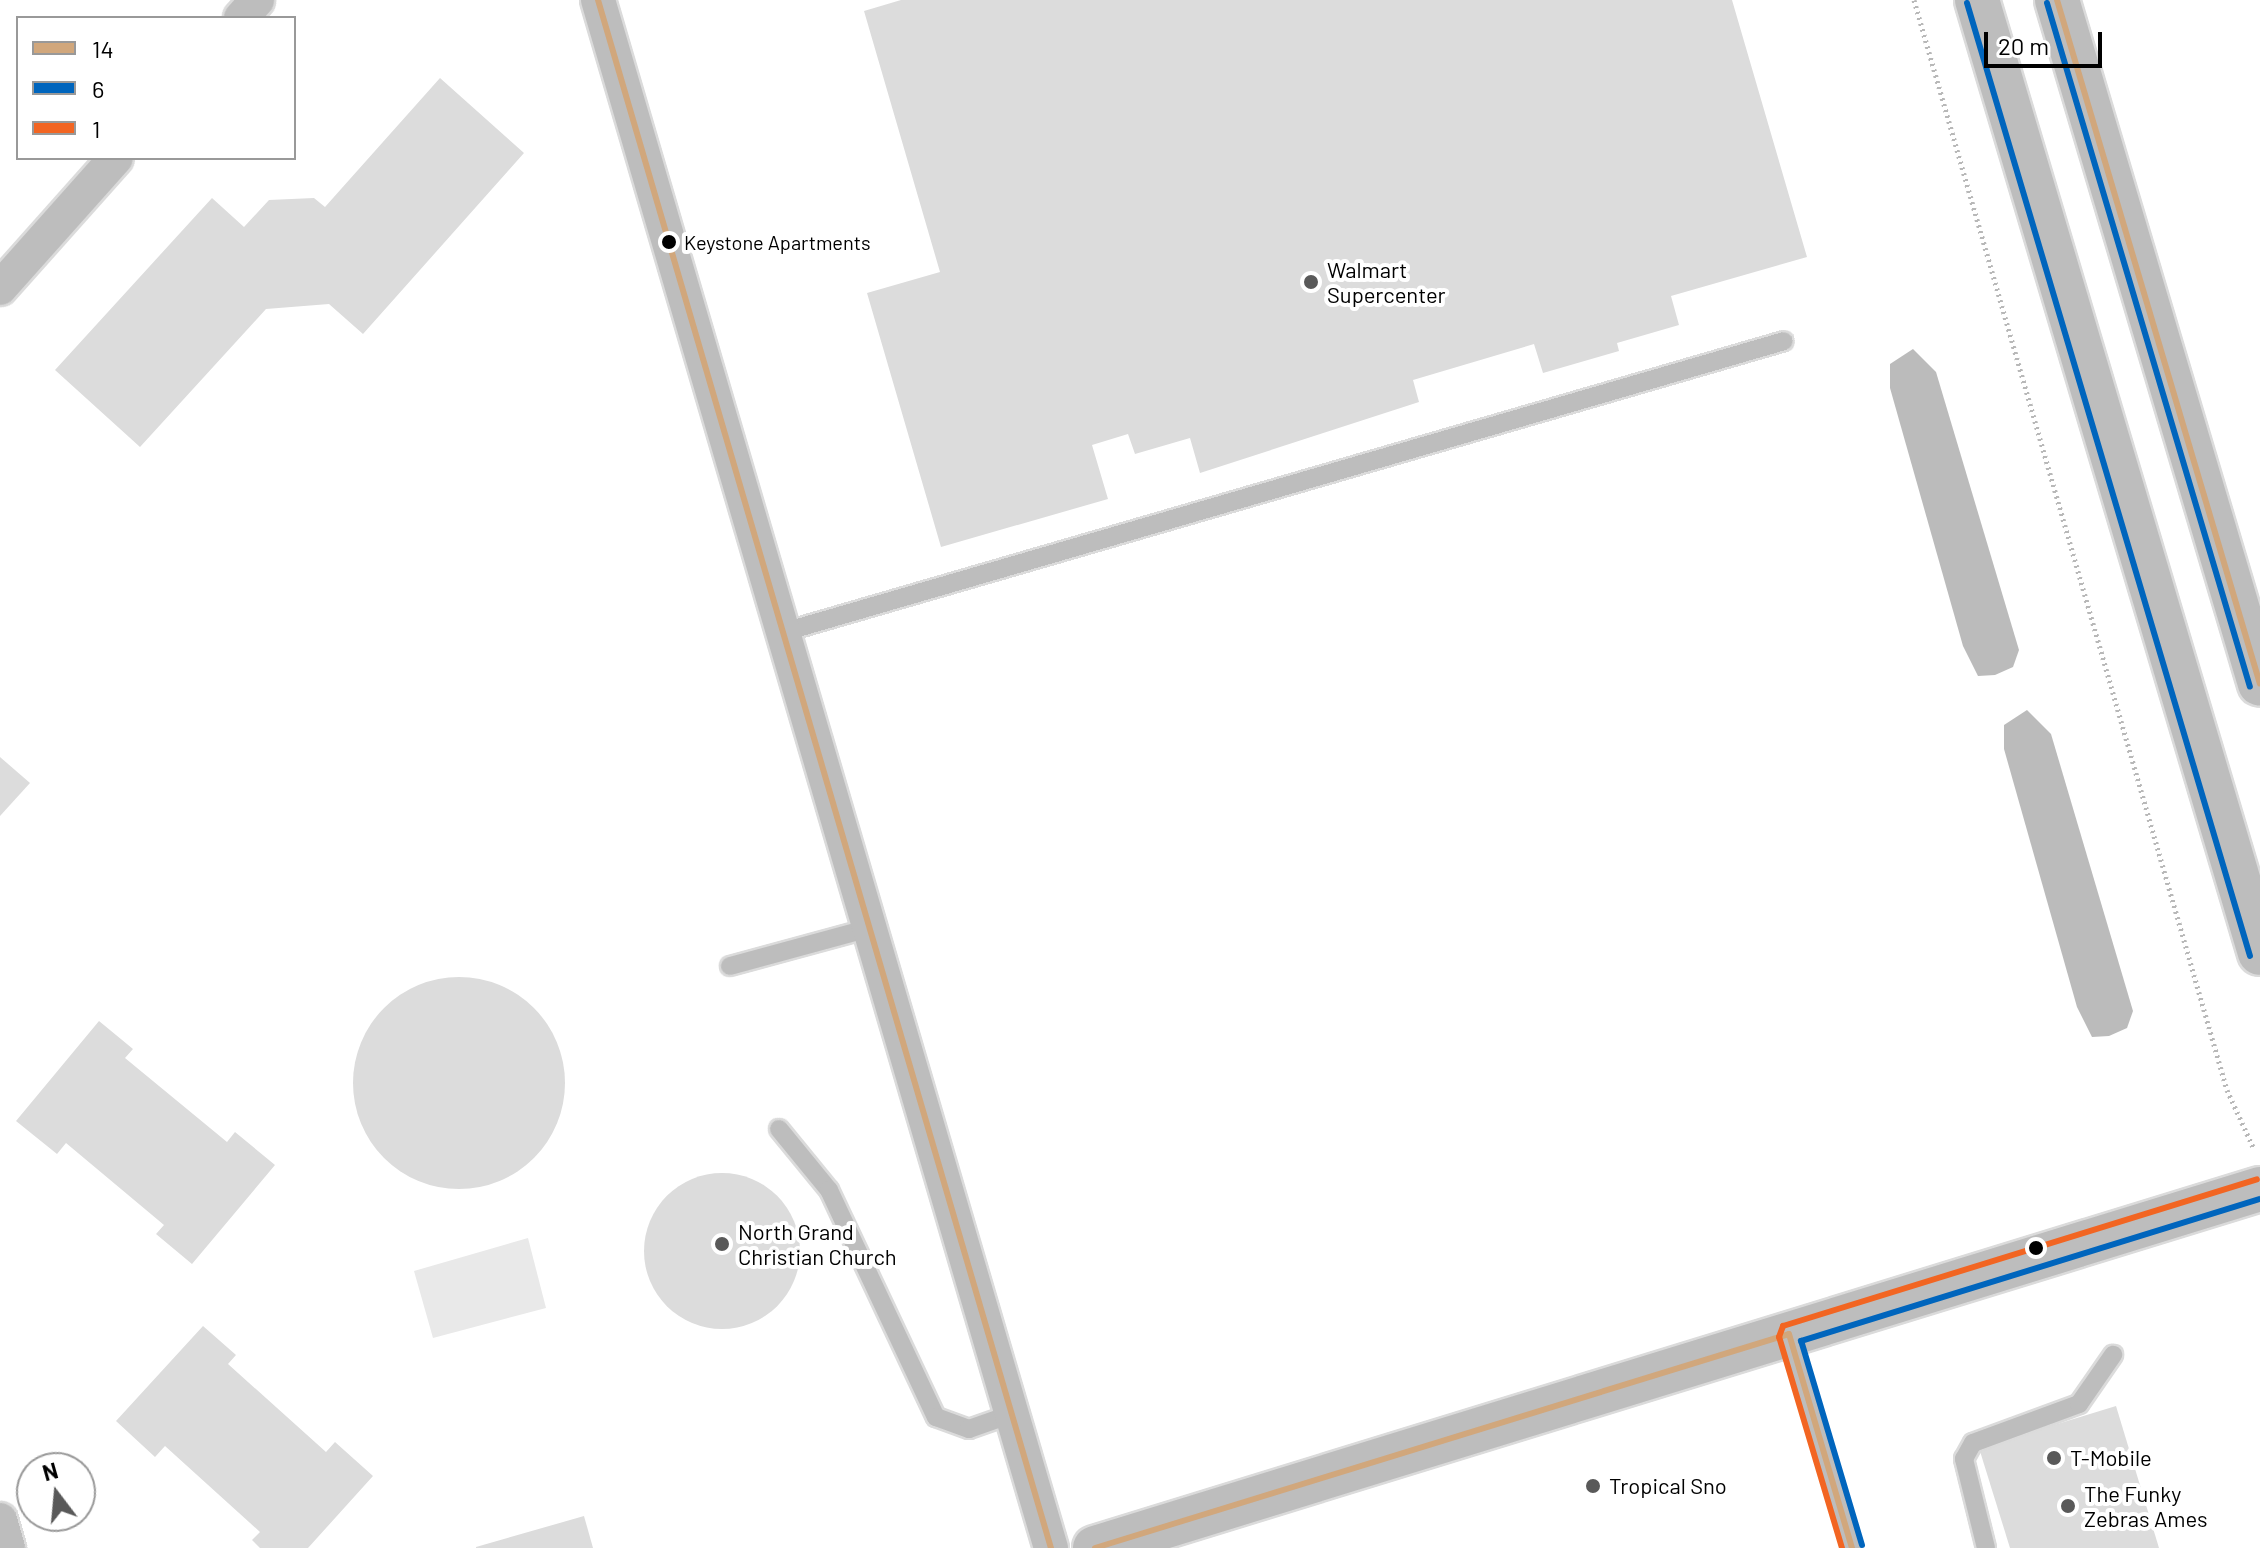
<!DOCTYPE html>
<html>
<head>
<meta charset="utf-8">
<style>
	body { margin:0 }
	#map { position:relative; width:2260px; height:1548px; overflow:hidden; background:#fff; font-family:Barlow,sans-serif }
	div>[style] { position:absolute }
	.green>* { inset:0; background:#e9e9e9 }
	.water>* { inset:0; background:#bbb }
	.building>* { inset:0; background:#dcdcdc }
	.round { border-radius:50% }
	.path>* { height:5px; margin-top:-2.5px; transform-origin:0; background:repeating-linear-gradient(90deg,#b8b8b8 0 2px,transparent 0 6px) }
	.roads { filter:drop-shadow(2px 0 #dbdbdb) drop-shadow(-2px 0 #dbdbdb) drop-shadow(0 2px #dbdbdb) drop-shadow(0 -2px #dbdbdb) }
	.service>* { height:18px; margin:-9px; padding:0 9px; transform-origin:9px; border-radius:9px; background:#bdbdbd }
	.minor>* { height:34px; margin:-17px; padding:0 17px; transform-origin:17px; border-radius:17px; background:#bdbdbd }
	.tertiary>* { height:44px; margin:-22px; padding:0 22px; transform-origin:22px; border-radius:22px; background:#bdbdbd }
	.primary>* { height:44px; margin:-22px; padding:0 22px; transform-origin:22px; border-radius:22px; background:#bdbdbd }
	.bus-1>* { height:6px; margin:-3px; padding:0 3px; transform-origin:3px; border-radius:3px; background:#d1a77c }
	.bus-2>* { height:6px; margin:-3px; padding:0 3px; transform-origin:3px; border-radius:3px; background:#0065bd }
	.bus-3>* { height:6px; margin:-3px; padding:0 3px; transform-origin:3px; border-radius:3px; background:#f26522 }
	.dots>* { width:22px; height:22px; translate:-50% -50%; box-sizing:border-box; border:4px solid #fff; border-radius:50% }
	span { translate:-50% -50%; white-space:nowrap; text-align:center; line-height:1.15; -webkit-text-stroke:8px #fff; paint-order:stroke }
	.bus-label { font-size:20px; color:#000 }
	.left { translate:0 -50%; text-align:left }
	.poi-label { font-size:22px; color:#000 }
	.legend { position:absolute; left:16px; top:16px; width:280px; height:144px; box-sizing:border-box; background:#fff; border:2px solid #999; margin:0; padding:10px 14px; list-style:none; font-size:24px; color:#000 }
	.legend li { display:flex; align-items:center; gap:16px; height:40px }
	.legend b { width:40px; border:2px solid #999 }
	.north { position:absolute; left:16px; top:1452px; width:80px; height:80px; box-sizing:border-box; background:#fff; border:2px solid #999; border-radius:50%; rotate:344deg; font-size:22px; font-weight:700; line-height:32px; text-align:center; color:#000 }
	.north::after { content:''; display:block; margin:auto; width:28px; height:36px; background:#595959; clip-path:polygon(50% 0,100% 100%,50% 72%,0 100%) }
	.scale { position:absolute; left:1984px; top:32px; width:118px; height:36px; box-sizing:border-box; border:4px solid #000; border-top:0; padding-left:10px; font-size:24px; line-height:28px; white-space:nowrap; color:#000; -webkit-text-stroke:6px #fff; paint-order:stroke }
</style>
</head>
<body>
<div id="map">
	<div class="green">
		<i style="clip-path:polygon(528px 1238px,546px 1308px,433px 1338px,414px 1271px)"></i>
	</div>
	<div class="water">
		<i style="clip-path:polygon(1913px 349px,1936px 372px,2019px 650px,2013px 667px,1995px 675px,1978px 676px,1963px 646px,1890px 388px,1890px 364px)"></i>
		<i style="clip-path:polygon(2027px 710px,2051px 734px,2133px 1011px,2127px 1028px,2109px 1036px,2092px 1037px,2077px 1007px,2004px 749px,2004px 725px)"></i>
	</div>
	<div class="building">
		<i style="clip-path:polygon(901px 0,1732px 0,1807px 257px,1671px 296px,1679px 325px,1617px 343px,1619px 351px,1543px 373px,1534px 344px,1413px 380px,1419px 402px,1200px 473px,1190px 438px,1135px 454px,1128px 434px,1092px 445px,1108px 499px,941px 547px,867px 293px,940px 272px,864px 11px)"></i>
		<i style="clip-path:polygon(440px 78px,524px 153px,363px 334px,329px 304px,266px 309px,140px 447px,55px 370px,212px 198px,244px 227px,269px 200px,314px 198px,325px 207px)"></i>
		<i style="clip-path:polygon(0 757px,30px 783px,0 816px)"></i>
		<i class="round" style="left:353px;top:977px;width:212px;height:212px"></i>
		<i style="clip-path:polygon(99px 1021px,133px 1049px,125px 1058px,227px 1142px,235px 1132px,275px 1165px,192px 1264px,156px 1234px,164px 1225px,66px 1143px,57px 1154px,16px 1121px)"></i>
		<i class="round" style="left:644px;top:1173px;width:156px;height:156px"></i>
		<i style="clip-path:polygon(203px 1326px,236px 1355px,228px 1364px,326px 1452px,335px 1442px,373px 1476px,308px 1548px,260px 1548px,252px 1540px,260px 1532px,165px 1446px,155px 1457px,116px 1421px)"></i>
		<i style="clip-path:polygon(2116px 1406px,2159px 1548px,2010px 1548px,1979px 1448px)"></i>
		<i style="clip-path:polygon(584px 1516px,593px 1548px,476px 1548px,476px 1547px)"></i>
	</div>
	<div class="path">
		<i style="left:1914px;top:0;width:1134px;rotate:73.98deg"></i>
		<i style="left:2227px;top:1090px;width:65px;rotate:65.4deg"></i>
	</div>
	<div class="roads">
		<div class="service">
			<i style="left:784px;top:632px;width:1041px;rotate:-16.22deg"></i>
			<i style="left:730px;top:966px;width:145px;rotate:-15.2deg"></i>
			<i style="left:779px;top:1129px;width:79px;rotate:50.7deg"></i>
			<i style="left:829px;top:1190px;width:251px;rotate:64.8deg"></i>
			<i style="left:936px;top:1417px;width:35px;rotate:20deg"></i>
			<i style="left:969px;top:1429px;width:46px;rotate:-19.2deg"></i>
			<i style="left:1789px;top:1334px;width:223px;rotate:73.6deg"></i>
			<i style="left:1986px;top:1548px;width:92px;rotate:-103.9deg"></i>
			<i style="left:1964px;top:1459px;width:18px;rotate:-61deg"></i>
			<i style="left:1973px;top:1443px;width:113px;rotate:-20.2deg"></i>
			<i style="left:2079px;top:1404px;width:60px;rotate:-55.2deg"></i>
		</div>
		<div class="minor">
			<i style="left:598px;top:0;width:1613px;rotate:73.69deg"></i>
			<i style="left:241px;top:18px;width:24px;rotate:-48deg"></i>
			<i style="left:0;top:288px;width:174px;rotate:-48.3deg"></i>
			<i style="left:0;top:1520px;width:29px;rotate:74deg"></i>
		</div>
		<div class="tertiary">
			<i style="left:1095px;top:1548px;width:1219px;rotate:-17.13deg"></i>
		</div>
		<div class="primary">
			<i style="left:1977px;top:0;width:994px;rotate:73.46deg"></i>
			<i style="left:2057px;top:0;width:713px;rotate:73.47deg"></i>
		</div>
	</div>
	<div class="bus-1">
		<i style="left:598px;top:0;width:1613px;rotate:73.69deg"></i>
		<i style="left:2057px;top:0;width:713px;rotate:73.47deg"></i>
		<i style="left:1095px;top:1548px;width:726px;rotate:-17.14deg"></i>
		<i style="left:1789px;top:1334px;width:223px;rotate:73.6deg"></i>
	</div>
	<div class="bus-2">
		<i style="left:1967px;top:3px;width:994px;rotate:73.46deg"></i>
		<i style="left:2047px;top:3px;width:713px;rotate:73.47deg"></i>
		<i style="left:1862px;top:1545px;width:213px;rotate:-106.6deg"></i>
		<i style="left:1801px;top:1341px;width:480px;rotate:-17.2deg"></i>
	</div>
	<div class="bus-3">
		<i style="left:1842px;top:1548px;width:220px;rotate:-106.6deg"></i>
		<i style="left:1779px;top:1337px;width:12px;rotate:-70deg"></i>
		<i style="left:1783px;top:1326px;width:496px;rotate:-17.2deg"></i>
	</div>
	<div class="dots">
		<i style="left:669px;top:242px;background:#000"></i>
		<i style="left:1311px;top:282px;background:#595959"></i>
		<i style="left:722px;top:1244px;background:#595959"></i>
		<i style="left:2036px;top:1248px;background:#000"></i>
		<i style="left:2054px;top:1458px;background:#595959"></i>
		<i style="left:1593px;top:1486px;background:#595959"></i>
		<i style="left:2068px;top:1506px;background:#595959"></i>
	</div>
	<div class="bus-label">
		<span class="left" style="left:684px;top:242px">Keystone Apartments</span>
	</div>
	<div class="poi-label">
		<span class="left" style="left:1327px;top:282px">Walmart<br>Supercenter</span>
		<span class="left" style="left:738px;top:1244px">North Grand<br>Christian Church</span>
		<span class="left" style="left:2070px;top:1458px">T-Mobile</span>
		<span class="left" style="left:1609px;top:1486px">Tropical Sno</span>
		<span class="left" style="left:2084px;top:1506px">The Funky<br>Zebras Ames</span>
	</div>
	<ul class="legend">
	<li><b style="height:10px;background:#d1a77c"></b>14</li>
	<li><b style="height:10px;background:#0065bd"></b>6</li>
	<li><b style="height:10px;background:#f26522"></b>1</li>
	</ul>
	<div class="north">N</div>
	<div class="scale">20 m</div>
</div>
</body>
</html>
